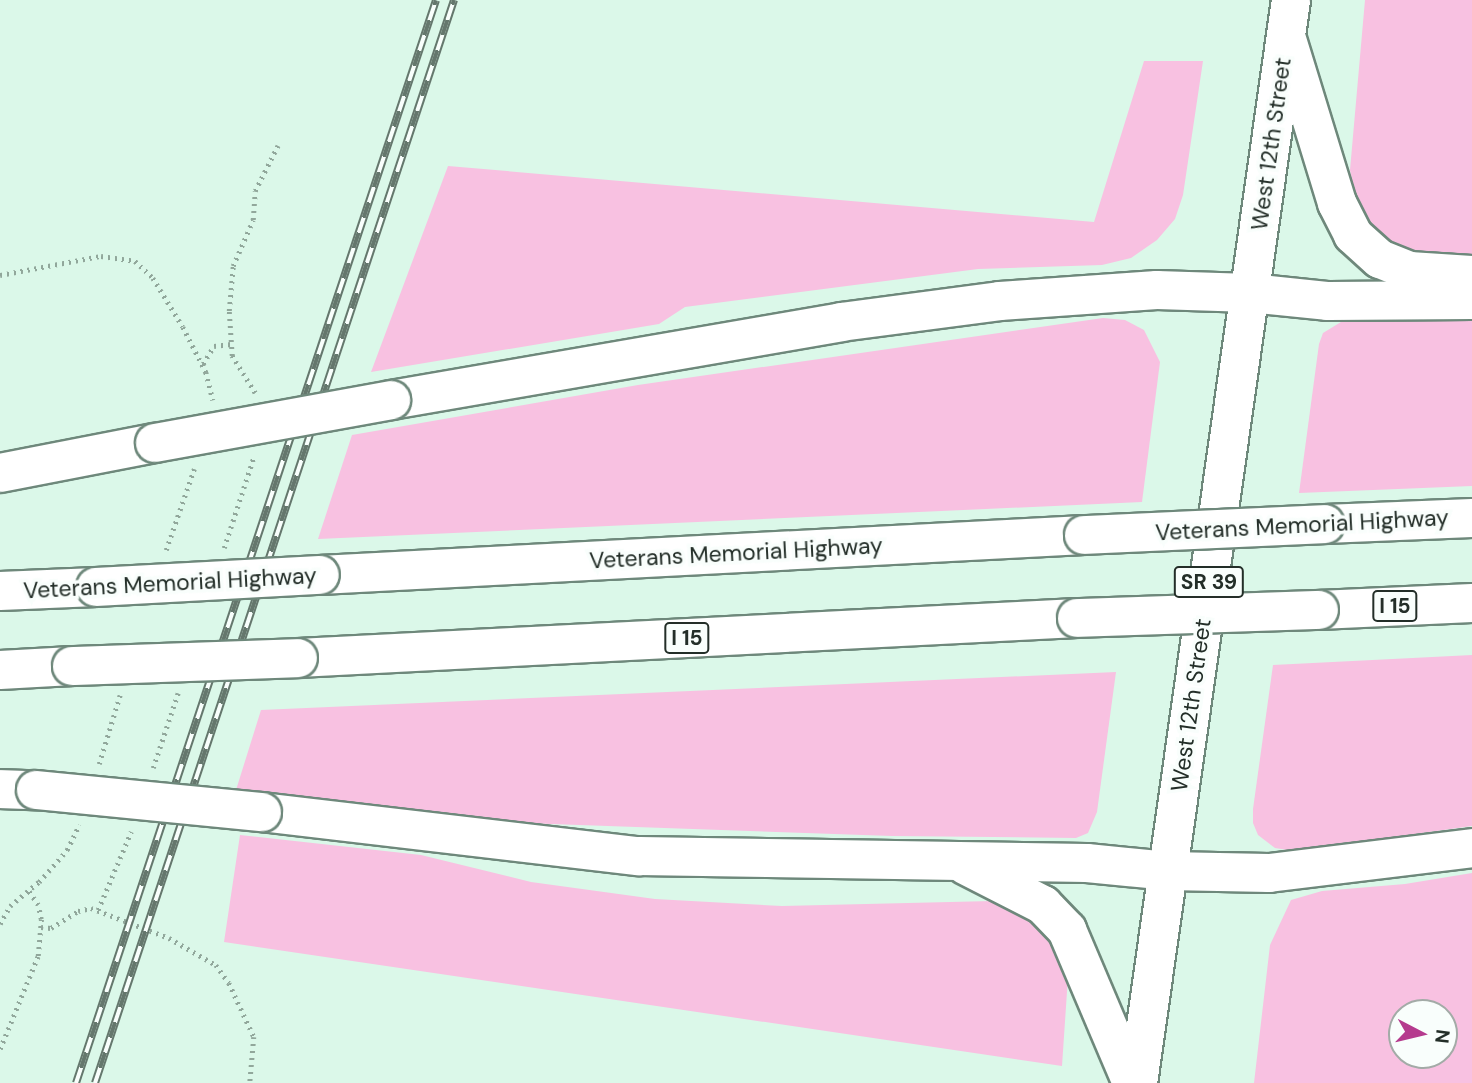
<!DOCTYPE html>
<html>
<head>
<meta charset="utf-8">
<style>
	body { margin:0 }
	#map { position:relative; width:1472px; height:1083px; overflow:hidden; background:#dbf8e9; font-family:"DM Sans",sans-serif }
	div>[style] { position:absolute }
	.green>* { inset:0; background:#f8c1e1 }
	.path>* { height:4.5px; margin-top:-2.25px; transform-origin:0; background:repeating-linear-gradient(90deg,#91a79b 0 2px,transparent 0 7px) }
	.roads { filter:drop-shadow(2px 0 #6e887b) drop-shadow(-2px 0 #6e887b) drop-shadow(0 2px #6e887b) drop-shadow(0 -2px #6e887b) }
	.primary>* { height:38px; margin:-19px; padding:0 19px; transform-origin:19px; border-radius:19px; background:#fff }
	.motorway>* { height:38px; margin:-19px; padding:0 19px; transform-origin:19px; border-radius:19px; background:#fff }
	.rail>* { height:8px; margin-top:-4px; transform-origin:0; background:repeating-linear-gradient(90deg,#f9fefc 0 16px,#65776d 0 32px); box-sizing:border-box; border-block:2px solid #65776d }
	.bridges { filter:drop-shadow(2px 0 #6e887b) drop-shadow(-2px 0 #6e887b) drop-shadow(0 2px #6e887b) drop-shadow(0 -2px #6e887b) }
	.motorway-bridge>* { height:38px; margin:-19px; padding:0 19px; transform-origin:19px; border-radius:19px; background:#fff }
	span { translate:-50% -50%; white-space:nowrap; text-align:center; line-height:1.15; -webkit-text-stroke:7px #f9fefc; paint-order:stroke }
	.shield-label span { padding:2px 5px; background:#f9fefc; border:2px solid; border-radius:5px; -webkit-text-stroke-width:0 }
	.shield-label { font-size:21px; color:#232e28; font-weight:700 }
	.street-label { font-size:23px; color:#232e28 }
	.north { position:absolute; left:1388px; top:999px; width:70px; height:70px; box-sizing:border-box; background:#f9fefc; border:2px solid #a3aba7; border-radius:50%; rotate:97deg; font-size:19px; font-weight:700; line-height:28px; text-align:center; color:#232e28 }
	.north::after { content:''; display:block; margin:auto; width:24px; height:32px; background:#b53b8e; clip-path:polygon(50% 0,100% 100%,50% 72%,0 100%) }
</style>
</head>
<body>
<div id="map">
	<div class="green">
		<i style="clip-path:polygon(1365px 0,1472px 0,1472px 257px,1426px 256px,1398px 246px,1371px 226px,1356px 201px,1350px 170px)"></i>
		<i style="clip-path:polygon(1144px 61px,1203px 61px,1183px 195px,1175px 219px,1157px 240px,1131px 258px,1102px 265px,978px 269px,685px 307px,659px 324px,371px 372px,448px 166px,1094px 222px)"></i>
		<i style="clip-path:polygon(1103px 318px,1125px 320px,1144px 330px,1160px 362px,1142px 502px,318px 539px,352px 435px,638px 385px)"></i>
		<i style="clip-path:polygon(1472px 320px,1472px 486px,1299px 493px,1319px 344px,1323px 333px,1341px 322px)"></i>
		<i style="clip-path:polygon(1472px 655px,1472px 826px,1294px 851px,1275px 848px,1258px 835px,1253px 823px,1253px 809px,1273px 665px)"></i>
		<i style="clip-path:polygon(1116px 672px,1097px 812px,1088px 833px,1076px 838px,892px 836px,493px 822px,236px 790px,261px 710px)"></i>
		<i style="clip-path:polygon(240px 835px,421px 855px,531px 882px,655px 899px,782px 906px,992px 901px,1021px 913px,1042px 929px,1059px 950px,1068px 977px,1062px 1066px,224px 942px)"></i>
		<i style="clip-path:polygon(evenodd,1472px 873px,1472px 1083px,1254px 1083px,1270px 945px,1291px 900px,1322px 891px,1405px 884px,1472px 873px,1402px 1013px,1444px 1013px,1444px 1055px,1402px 1055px,1402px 1013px)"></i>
	</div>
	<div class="path">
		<i style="left:0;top:275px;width:103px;rotate:-10.7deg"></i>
		<i style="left:101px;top:256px;width:34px;rotate:8deg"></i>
		<i style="left:135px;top:261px;width:25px;rotate:43deg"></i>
		<i style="left:153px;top:278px;width:57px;rotate:58.5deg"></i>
		<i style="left:183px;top:327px;width:51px;rotate:62.9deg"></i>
		<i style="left:206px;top:372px;width:29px;rotate:76deg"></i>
		<i style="left:203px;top:364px;width:21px;rotate:-59deg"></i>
		<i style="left:214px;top:346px;width:17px;rotate:-7deg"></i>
		<i style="left:255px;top:393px;width:44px;rotate:-121.9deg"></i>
		<i style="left:232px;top:356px;width:45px;rotate:-93.8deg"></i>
		<i style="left:229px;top:311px;width:45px;rotate:-84.9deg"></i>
		<i style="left:233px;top:266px;width:50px;rotate:-66.5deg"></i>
		<i style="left:253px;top:220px;width:29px;rotate:-86deg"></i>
		<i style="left:255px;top:191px;width:51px;rotate:-63.4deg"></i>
		<i style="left:224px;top:548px;width:97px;rotate:-71.9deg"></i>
		<i style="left:166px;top:550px;width:86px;rotate:-70.9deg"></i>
		<i style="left:99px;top:764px;width:72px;rotate:-73.1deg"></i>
		<i style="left:153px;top:768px;width:79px;rotate:-71.6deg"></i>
		<i style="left:98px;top:910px;width:85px;rotate:-67.1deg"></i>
		<i style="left:0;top:924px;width:21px;rotate:-61deg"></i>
		<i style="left:10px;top:906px;width:38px;rotate:-40deg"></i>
		<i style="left:39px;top:882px;width:43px;rotate:-48.8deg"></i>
		<i style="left:67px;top:850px;width:28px;rotate:-64deg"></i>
		<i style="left:41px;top:927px;width:10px;rotate:6deg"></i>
		<i style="left:51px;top:928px;width:32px;rotate:-32deg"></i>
		<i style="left:78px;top:911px;width:13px;rotate:-13deg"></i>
		<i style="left:91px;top:908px;width:84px;rotate:21deg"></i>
		<i style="left:169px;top:938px;width:54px;rotate:29.9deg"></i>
		<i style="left:216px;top:965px;width:22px;rotate:54deg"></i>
		<i style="left:229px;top:983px;width:60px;rotate:65.2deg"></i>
		<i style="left:254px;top:1037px;width:46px;rotate:95deg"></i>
		<i style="left:0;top:1049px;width:100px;rotate:-67.8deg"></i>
		<i style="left:38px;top:956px;width:37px;rotate:-85deg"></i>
		<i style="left:41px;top:919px;width:14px;rotate:-102deg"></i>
		<i style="left:38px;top:905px;width:18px;rotate:-124deg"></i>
	</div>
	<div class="roads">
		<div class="primary">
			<i style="left:1138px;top:1083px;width:1094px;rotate:-81.96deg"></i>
		</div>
		<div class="motorway">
			<i style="left:1286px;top:36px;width:175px;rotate:73deg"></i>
			<i style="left:1337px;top:203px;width:36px;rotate:63deg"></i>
			<i style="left:1353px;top:235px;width:36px;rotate:42deg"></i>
			<i style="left:1380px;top:259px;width:31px;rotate:22deg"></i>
			<i style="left:1409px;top:271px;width:63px;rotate:3.6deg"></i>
			<i style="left:391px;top:400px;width:457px;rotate:-9.8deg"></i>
			<i style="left:841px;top:322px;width:160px;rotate:-7.5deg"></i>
			<i style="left:1000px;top:301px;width:157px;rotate:-4deg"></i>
			<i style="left:1157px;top:290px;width:93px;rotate:1.8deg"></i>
			<i style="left:1250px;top:293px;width:77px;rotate:5.9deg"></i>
			<i style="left:1327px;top:301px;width:145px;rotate:-0.4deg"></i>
			<i style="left:0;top:473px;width:158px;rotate:-11deg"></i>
			<i style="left:1325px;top:524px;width:147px;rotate:-2.3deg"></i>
			<i style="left:320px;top:575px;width:765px;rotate:-3deg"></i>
			<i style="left:0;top:591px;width:96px;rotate:-2.4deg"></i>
			<i style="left:1319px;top:610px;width:153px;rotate:-2.6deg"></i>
			<i style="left:298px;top:658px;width:780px;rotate:-2.94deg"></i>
			<i style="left:0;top:670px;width:72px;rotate:-3.2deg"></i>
			<i style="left:0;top:789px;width:36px;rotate:2deg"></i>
			<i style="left:262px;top:812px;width:380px;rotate:6.7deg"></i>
			<i style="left:639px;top:856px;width:448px;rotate:0.9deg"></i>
			<i style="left:1087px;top:863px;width:81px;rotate:5.6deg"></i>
			<i style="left:1168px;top:871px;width:101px;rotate:1.1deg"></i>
			<i style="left:1269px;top:873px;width:205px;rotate:-7deg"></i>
			<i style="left:965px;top:865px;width:88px;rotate:27.1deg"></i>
			<i style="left:1043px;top:905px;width:35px;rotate:46deg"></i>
			<i style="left:1067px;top:930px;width:166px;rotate:67deg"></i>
		</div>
	</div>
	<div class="rail">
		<i style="left:76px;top:1083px;width:1141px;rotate:-71.61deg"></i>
		<i style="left:95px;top:1083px;width:1141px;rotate:-71.66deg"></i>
	</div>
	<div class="bridges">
		<div class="motorway-bridge">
			<i style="left:155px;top:443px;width:240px;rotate:-10.3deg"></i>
			<i style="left:1084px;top:535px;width:241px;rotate:-2.6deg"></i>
			<i style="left:96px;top:587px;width:224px;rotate:-3.1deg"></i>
			<i style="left:1077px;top:618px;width:242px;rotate:-1.9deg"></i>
			<i style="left:72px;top:666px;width:226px;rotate:-2deg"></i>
			<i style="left:36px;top:790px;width:227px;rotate:5.6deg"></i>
		</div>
	</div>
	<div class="shield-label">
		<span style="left:1209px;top:582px">SR 39</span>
		<span style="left:1395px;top:606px">I 15</span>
		<span style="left:687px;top:638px">I 15</span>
	</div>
	<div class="street-label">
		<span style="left:1271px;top:144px;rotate:-82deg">West 12th Street</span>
		<span style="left:1302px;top:525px;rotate:-3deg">Veterans Memorial Highway</span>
		<span style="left:736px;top:553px;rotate:-3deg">Veterans Memorial Highway</span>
		<span style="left:170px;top:583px;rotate:-3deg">Veterans Memorial Highway</span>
		<span style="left:1191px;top:705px;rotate:-82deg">West 12th Street</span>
	</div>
	<div class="north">N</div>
</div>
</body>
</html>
